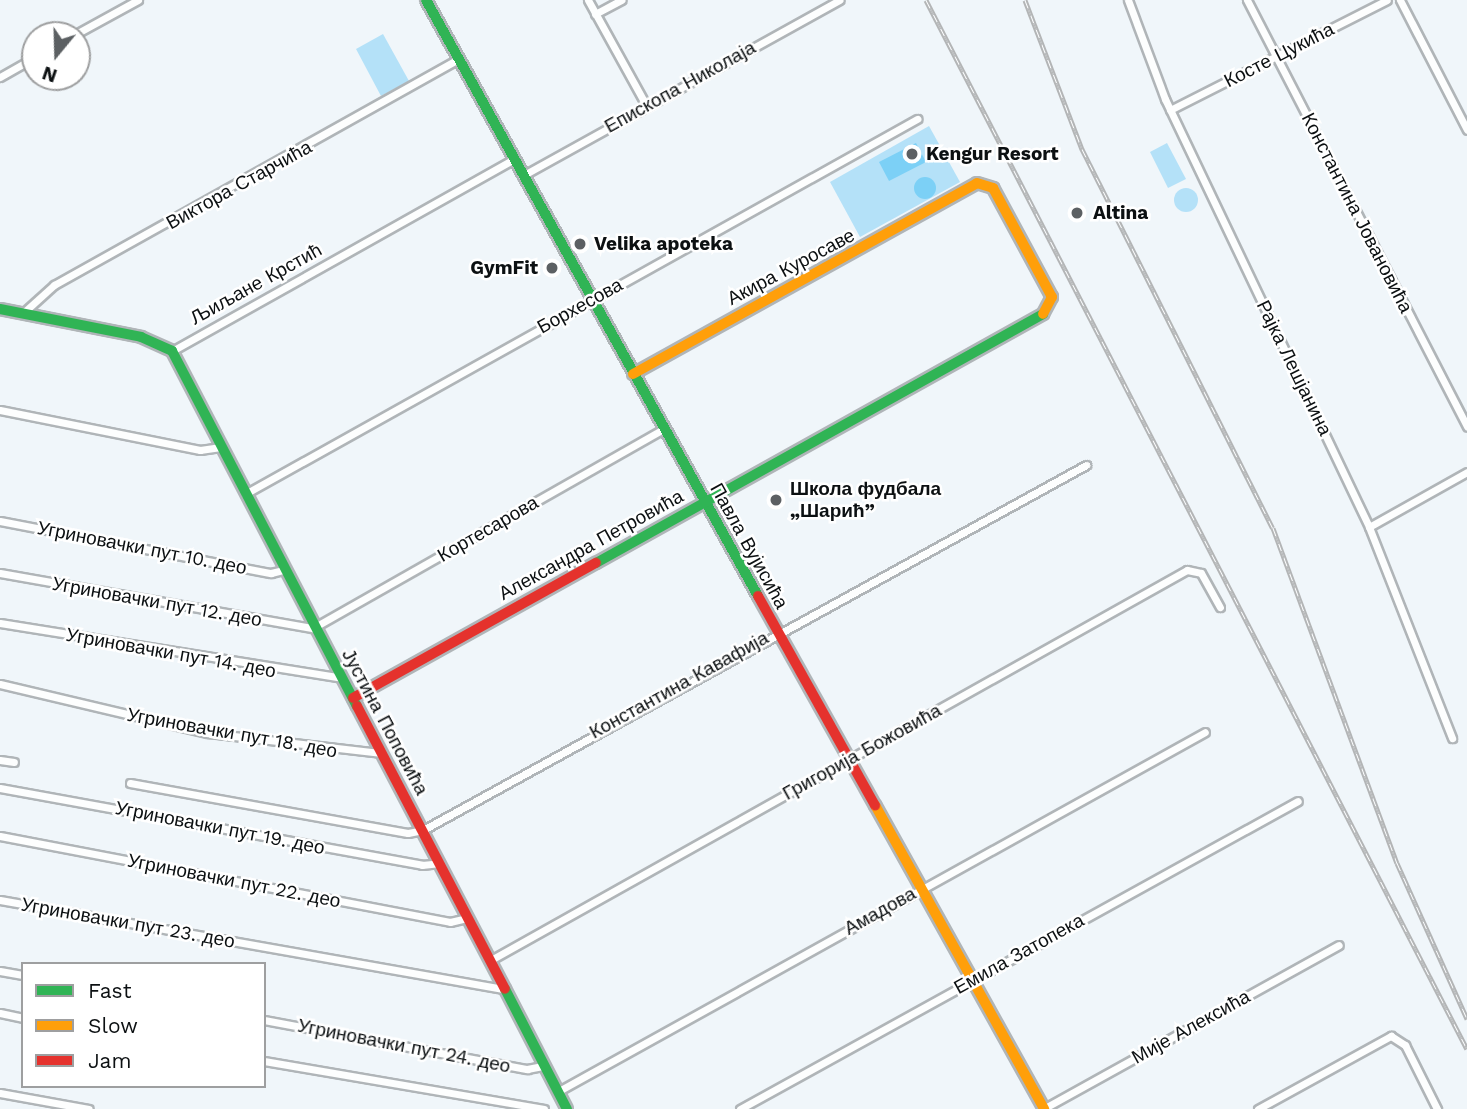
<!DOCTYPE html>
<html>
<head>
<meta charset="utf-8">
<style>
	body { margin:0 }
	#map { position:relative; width:1467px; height:1109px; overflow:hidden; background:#f0f6fa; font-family:"Work Sans",sans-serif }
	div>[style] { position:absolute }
	.green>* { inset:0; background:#b4e1f8 }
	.round { border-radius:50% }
	.water>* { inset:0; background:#7cd0f6 }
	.roads { filter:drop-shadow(2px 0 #b0b5b8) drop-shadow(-2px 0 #b0b5b8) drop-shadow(0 2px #b0b5b8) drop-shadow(0 -2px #b0b5b8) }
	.street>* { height:7px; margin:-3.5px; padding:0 3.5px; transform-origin:3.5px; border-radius:3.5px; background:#fdfefe }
	.fast>* { height:10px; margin:-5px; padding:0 5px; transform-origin:5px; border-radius:5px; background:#30b455 }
	.slow>* { height:10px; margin:-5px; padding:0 5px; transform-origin:5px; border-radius:5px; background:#ff9f0a }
	.jam>* { height:10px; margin:-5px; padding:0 5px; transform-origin:5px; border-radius:5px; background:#e5322d }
	.rail>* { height:5px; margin-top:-2.5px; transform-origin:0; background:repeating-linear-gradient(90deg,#fff 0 8px,#b3b5b6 0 16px); box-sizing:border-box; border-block:2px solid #b3b5b6 }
	.dots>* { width:19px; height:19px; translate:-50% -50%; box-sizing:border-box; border:4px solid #fff; border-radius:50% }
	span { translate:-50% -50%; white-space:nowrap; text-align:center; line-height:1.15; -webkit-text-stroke:5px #fff; paint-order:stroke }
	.street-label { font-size:19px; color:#0c1012 }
	.poi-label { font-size:19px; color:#0c1012; font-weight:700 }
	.left { translate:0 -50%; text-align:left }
	.right { translate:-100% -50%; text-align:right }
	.legend { position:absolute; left:21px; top:962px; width:245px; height:126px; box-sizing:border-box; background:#fff; border:2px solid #9e9fa0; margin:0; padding:9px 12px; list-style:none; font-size:21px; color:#0c1012 }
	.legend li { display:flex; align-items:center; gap:14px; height:35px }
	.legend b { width:35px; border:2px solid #9e9fa0 }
	.north { position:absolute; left:21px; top:21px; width:70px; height:70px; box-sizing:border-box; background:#fff; border:2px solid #9e9fa0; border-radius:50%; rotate:199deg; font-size:19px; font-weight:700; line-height:28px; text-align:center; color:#0c1012 }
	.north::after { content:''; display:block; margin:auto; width:24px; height:32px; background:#5c6063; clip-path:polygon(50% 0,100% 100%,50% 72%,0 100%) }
</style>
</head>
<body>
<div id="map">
	<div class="green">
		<i style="clip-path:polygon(383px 34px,409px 81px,381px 96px,356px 49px)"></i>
		<i style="clip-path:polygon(929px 126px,960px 182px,860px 237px,830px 182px)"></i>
		<i style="clip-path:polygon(1167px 143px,1186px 179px,1168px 188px,1150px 152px)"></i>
		<i class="round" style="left:1174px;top:188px;width:24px;height:24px"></i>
	</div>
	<div class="water">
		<i style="clip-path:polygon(916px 143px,926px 162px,889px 181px,879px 162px)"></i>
		<i class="round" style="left:914px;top:177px;width:22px;height:22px"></i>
	</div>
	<div class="roads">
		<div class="street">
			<i style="left:588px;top:0;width:120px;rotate:61.1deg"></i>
			<i style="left:1128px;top:0;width:106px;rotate:69.5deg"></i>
			<i style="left:1165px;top:99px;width:474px;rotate:64.5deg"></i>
			<i style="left:1369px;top:527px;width:227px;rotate:68.5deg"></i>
			<i style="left:1247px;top:0;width:480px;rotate:62.7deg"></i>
			<i style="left:1400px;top:0;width:146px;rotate:62.7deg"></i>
			<i style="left:595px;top:14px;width:30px;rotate:-28deg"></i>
			<i style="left:74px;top:35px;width:73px;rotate:-28.7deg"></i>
			<i style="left:0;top:77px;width:40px;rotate:-29.7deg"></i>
			<i style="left:1170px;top:110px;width:243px;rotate:-26.9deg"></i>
			<i style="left:522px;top:176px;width:363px;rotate:-29deg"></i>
			<i style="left:23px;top:313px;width:42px;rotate:-42.1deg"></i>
			<i style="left:54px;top:285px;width:464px;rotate:-29.2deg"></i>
			<i style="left:172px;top:351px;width:391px;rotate:-29.3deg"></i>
			<i style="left:0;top:410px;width:204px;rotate:11.3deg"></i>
			<i style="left:200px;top:450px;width:21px;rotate:-8deg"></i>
			<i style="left:245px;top:494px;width:770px;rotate:-29.16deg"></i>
			<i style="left:0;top:521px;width:276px;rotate:10.9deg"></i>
			<i style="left:271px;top:573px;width:12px;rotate:-14deg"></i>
			<i style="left:1369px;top:527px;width:112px;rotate:-29.3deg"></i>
			<i style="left:0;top:573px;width:318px;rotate:10deg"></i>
			<i style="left:313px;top:628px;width:403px;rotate:-29.6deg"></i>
			<i style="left:0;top:623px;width:346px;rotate:9.1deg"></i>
			<i style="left:0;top:684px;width:214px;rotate:13.3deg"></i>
			<i style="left:208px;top:733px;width:175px;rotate:6.6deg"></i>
			<i style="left:0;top:760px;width:14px;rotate:8deg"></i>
			<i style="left:130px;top:783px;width:282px;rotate:10.2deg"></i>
			<i style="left:408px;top:833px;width:15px;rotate:-11deg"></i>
			<i style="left:423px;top:830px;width:757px;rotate:-28.83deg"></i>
			<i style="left:0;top:788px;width:429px;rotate:10.3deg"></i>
			<i style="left:422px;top:865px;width:18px;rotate:-6deg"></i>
			<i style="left:0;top:836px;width:458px;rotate:10.8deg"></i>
			<i style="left:450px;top:922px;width:17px;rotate:-13deg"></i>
			<i style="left:0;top:900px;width:511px;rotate:10.03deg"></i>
			<i style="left:489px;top:961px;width:800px;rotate:-29.26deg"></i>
			<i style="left:1187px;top:570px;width:14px;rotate:12deg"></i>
			<i style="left:1201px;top:573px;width:39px;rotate:61deg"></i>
			<i style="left:0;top:971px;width:23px;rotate:10deg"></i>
			<i style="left:0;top:1013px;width:24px;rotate:12deg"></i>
			<i style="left:264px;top:1020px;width:268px;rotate:10.6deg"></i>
			<i style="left:527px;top:1069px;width:16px;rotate:-11deg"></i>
			<i style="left:264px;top:1061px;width:284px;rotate:9.7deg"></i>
			<i style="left:557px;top:1092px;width:741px;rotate:-29.05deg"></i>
			<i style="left:0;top:1093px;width:90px;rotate:10.2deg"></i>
			<i style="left:740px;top:1109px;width:637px;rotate:-28.9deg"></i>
			<i style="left:1043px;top:1109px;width:338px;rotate:-29deg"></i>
			<i style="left:1258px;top:1109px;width:152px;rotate:-28.8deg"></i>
			<i style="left:1391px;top:1036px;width:17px;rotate:33deg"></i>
			<i style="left:1405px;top:1045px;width:72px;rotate:63.4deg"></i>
		</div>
		<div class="fast">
			<i style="left:426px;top:0;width:682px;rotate:60.88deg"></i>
			<i style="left:0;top:309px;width:144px;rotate:11.2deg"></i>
			<i style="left:141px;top:337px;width:34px;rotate:24deg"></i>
			<i style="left:172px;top:351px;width:400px;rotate:62.5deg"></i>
			<i style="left:596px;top:563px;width:512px;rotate:-29.12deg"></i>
			<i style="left:505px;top:989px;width:135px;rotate:62.7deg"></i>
		</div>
		<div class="slow">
			<i style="left:633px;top:374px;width:393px;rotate:-29deg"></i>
			<i style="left:977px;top:183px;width:17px;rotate:17deg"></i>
			<i style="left:993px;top:188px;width:124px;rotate:61.6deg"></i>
			<i style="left:1052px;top:297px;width:19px;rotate:118deg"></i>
			<i style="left:875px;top:805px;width:348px;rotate:60.9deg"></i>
		</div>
		<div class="jam">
			<i style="left:758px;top:596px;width:240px;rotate:60.8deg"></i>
			<i style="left:353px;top:698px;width:278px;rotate:-29.1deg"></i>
			<i style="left:357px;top:706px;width:319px;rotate:62.4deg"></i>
		</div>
	</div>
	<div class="rail">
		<i style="left:926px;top:0;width:1180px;rotate:62.72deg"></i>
		<i style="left:1025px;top:0;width:160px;rotate:69.1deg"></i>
		<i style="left:1082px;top:149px;width:424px;rotate:63.3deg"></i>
		<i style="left:1273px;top:528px;width:357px;rotate:69.7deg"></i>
		<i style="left:1397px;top:863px;width:171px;rotate:65.8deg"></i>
	</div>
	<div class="dots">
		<i style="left:912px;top:154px;background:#5c6063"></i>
		<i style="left:1077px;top:213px;background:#5c6063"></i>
		<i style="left:580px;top:244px;background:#5c6063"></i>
		<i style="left:552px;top:268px;background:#5c6063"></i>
		<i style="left:776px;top:500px;background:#5c6063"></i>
	</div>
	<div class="street-label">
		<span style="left:1279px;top:55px;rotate:-27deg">Косте Цукића</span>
		<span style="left:680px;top:87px;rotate:-29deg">Епископа Николаја</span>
		<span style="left:239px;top:185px;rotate:-29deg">Виктора Старчића</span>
		<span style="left:1357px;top:213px;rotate:63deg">Константина Јовановића</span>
		<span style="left:791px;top:267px;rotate:-28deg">Акира Куросаве</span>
		<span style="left:256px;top:284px;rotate:-29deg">Љиљане Крстић</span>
		<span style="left:580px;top:306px;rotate:-29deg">Борхесова</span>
		<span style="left:1294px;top:368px;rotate:64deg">Рајка Лешјанина</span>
		<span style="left:488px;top:529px;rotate:-30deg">Кортесарова</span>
		<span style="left:591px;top:545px;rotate:-29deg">Александра Петровића</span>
		<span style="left:749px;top:546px;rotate:61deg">Павла Вујисића</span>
		<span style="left:142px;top:548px;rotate:11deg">Угриновачки пут 10. део</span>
		<span style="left:157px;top:602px;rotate:10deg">Угриновачки пут 12. део</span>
		<span style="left:171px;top:653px;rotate:10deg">Угриновачки пут 14. део</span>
		<span style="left:679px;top:685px;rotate:-29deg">Константина Кавафија</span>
		<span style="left:385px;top:722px;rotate:62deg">Јустина Поповића</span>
		<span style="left:232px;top:733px;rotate:10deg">Угриновачки пут 18. део</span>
		<span style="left:862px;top:752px;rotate:-29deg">Григорија Божовића</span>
		<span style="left:220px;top:828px;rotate:11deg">Угриновачки пут 19. део</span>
		<span style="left:234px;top:881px;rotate:11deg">Угриновачки пут 22. део</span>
		<span style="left:880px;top:911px;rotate:-29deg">Амадова</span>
		<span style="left:128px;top:923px;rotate:10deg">Угриновачки пут 23. део</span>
		<span style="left:1019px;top:954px;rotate:-29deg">Емила Затопека</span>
		<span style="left:1191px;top:1027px;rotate:-29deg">Мије Алексића</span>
		<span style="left:404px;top:1046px;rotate:11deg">Угриновачки пут 24. део</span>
	</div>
	<div class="poi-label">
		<span class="left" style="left:926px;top:154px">Kengur Resort</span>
		<span class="left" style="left:1093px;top:213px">Altina</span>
		<span class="left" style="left:594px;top:244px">Velika apoteka</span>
		<span class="right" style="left:538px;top:268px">GymFit</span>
		<span class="left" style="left:790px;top:500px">Школа фудбала<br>„Шарић”</span>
	</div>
	<ul class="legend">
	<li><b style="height:9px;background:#30b455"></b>Fast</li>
	<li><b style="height:9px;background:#ff9f0a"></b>Slow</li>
	<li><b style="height:9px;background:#e5322d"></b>Jam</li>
	</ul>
	<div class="north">N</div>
</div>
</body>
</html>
